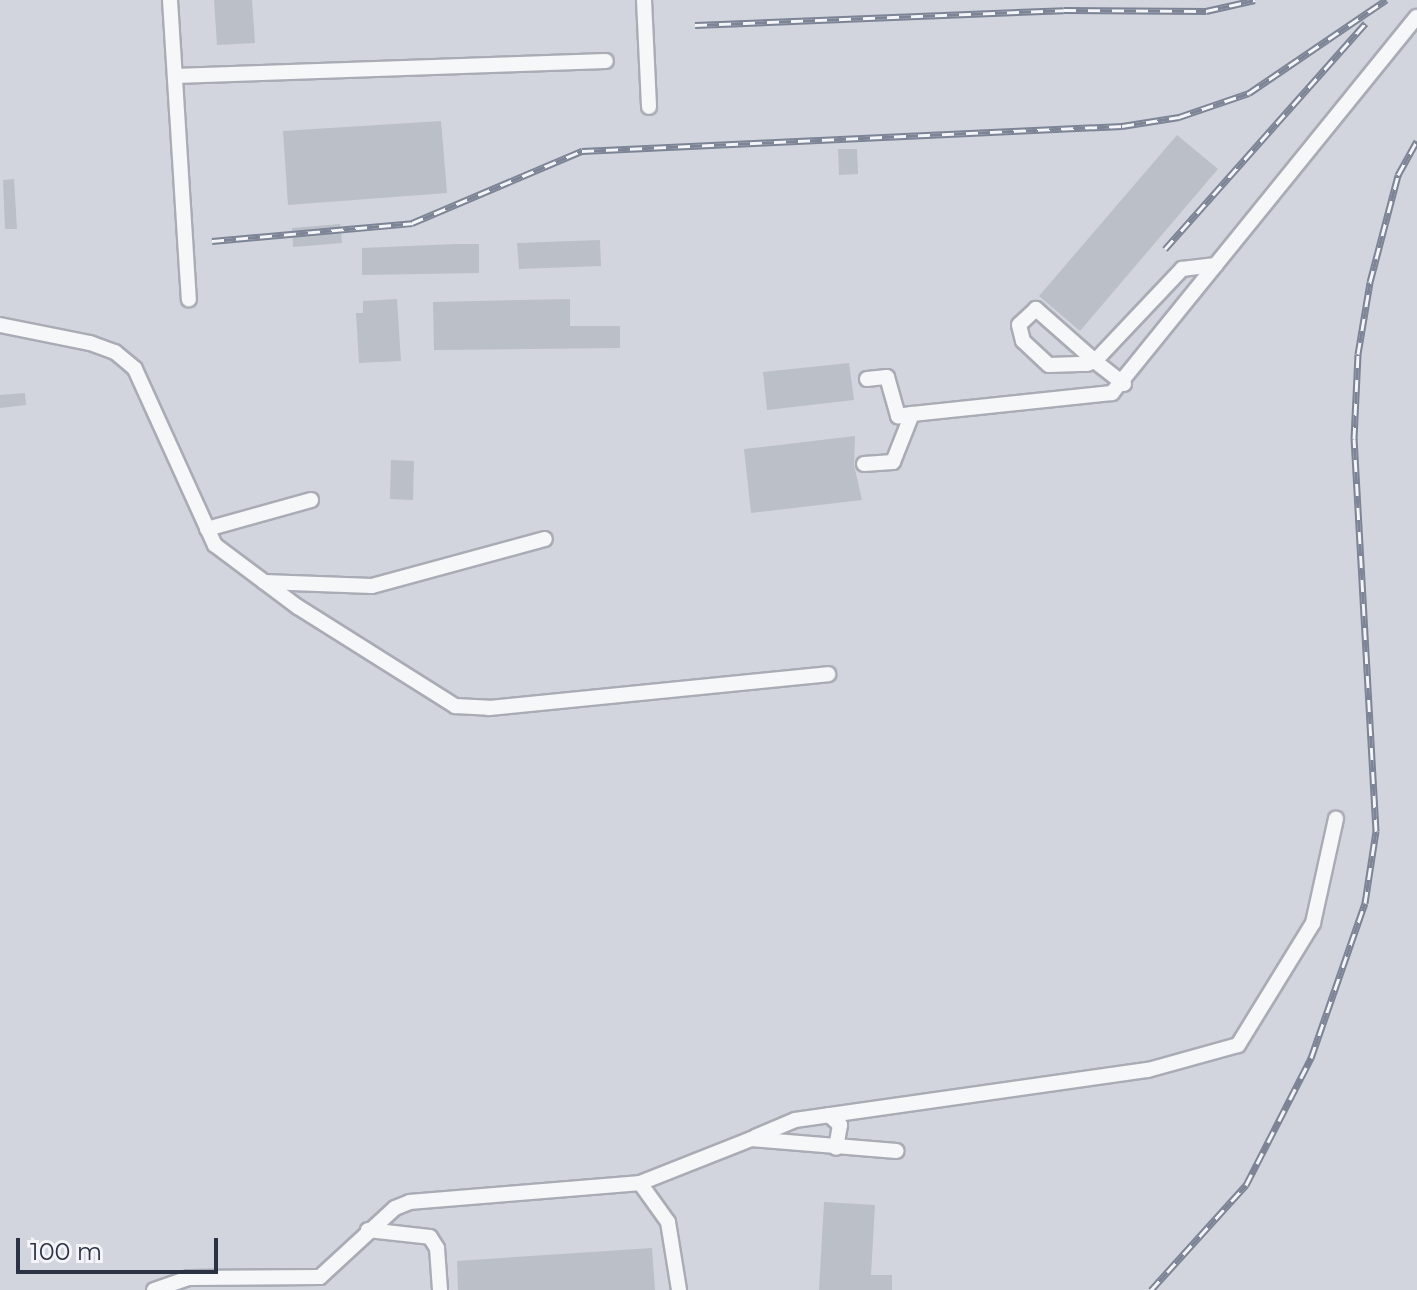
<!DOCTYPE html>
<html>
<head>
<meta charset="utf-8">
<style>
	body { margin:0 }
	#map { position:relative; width:1417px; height:1290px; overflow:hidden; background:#e4e6eb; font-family:Montserrat,sans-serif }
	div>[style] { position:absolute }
	.built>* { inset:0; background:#d2d5dd }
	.building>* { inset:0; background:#bbbfc8 }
	.roads { filter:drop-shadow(2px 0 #a9acb5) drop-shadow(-2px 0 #a9acb5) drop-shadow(0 2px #a9acb5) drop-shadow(0 -2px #a9acb5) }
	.minor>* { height:14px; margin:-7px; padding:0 7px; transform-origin:7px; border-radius:7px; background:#f6f7f9 }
	.rail>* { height:7px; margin-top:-3.5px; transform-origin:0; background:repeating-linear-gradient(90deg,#f3f5f8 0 12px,#7d8495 0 24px); box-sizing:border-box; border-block:2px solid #7d8495 }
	span { translate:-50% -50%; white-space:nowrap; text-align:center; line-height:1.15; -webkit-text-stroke:8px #f3f5f8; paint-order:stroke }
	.scale { position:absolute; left:16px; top:1238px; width:202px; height:36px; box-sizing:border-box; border:4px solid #2b3243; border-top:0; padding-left:10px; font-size:24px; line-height:28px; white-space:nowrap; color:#2b3243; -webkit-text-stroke:6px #f3f5f8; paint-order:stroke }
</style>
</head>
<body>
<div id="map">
	<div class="built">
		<i style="clip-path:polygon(0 0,1417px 0,1417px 1290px,0 1290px)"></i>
	</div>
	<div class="building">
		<i style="clip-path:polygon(214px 0,252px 0,255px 43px,217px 45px)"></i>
		<i style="clip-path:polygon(441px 121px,447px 193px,288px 205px,283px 131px)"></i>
		<i style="clip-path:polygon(1177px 135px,1218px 169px,1080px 331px,1039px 296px)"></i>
		<i style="clip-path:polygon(838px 149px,857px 149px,858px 174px,839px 175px)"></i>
		<i style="clip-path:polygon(14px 179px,17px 229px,5px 229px,3px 180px)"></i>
		<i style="clip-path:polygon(340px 224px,342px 243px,293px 247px,292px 228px)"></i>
		<i style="clip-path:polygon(600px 240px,601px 266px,519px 269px,517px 243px)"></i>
		<i style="clip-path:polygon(457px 244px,479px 244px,479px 273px,362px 275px,362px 248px)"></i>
		<i style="clip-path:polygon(397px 299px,401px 361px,359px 363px,356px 313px,363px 313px,363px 301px)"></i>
		<i style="clip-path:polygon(570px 299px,570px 326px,620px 326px,620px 348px,434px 350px,433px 302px)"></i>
		<i style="clip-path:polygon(849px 363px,854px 400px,767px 410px,763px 372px)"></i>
		<i style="clip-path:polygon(25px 393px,26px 405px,0 408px,0 395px)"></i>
		<i style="clip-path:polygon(855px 436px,854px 465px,862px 500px,751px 513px,744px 449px)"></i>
		<i style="clip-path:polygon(391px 460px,414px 461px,413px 500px,390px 499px)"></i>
		<i style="clip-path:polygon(824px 1202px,875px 1205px,871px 1275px,892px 1275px,892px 1290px,819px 1290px)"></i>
		<i style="clip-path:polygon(652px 1248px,655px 1290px,458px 1290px,457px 1261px)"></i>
	</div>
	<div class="roads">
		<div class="minor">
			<i style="left:170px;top:0;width:300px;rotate:86.4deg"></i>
			<i style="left:644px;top:0;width:107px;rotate:87.3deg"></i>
			<i style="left:175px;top:76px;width:431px;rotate:-2deg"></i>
			<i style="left:0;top:325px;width:92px;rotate:11.3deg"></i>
			<i style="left:90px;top:343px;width:27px;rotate:20deg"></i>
			<i style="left:115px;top:352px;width:26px;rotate:40deg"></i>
			<i style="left:135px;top:369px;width:193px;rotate:65.6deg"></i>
			<i style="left:215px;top:545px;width:104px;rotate:36.8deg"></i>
			<i style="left:298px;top:607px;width:186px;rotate:32.2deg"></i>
			<i style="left:455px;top:706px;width:34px;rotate:3deg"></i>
			<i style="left:489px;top:708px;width:341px;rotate:-5.7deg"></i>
			<i style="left:867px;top:379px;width:20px;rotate:-6deg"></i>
			<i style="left:887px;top:377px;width:41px;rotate:74.2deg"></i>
			<i style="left:898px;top:416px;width:14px;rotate:-8deg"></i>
			<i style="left:1124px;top:384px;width:37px;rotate:-142deg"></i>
			<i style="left:1095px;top:361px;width:79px;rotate:-138.6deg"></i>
			<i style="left:1036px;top:309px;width:23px;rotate:137deg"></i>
			<i style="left:1019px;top:325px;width:16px;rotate:76deg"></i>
			<i style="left:1023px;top:341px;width:35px;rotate:43deg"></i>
			<i style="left:1049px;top:365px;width:38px;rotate:-2deg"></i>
			<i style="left:1087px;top:364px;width:9px;rotate:-21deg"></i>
			<i style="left:1095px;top:361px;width:127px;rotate:-46.6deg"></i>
			<i style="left:1182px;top:269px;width:34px;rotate:-7deg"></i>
			<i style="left:864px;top:464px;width:29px;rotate:-4deg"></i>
			<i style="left:893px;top:462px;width:52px;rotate:-68.4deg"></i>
			<i style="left:912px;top:414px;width:201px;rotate:-6deg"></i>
			<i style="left:1112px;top:393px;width:484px;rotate:-51deg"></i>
			<i style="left:207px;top:529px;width:108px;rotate:-15.6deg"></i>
			<i style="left:264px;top:582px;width:108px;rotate:2.1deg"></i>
			<i style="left:372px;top:586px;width:179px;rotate:-15.2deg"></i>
			<i style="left:829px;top:1115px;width:15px;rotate:42deg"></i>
			<i style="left:840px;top:1125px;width:23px;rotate:100deg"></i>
			<i style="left:755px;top:1137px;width:43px;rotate:-23deg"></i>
			<i style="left:795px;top:1120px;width:357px;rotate:-8.1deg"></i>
			<i style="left:1148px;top:1070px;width:93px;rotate:-15.5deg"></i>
			<i style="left:1238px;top:1045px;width:143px;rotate:-58.4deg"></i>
			<i style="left:1313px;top:923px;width:107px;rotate:-77.6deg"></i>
			<i style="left:640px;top:1183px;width:48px;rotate:54.3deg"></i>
			<i style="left:668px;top:1222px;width:69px;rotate:80.8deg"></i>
			<i style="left:368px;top:1230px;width:62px;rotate:6.4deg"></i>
			<i style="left:430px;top:1237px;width:13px;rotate:58deg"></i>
			<i style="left:437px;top:1248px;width:42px;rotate:85.9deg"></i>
			<i style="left:154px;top:1290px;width:37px;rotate:-19deg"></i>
			<i style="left:189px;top:1278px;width:131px;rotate:-0.4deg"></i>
			<i style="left:320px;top:1277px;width:102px;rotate:-42.6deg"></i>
			<i style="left:395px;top:1208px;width:16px;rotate:-22deg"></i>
			<i style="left:410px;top:1202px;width:231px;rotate:-4.7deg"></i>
			<i style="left:640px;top:1183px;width:119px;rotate:-21.6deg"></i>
			<i style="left:751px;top:1139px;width:146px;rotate:4.7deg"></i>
		</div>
	</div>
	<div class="rail">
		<i style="left:695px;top:25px;width:369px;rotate:-2.3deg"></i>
		<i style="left:1064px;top:10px;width:142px;rotate:0.4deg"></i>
		<i style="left:1206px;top:11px;width:50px;rotate:-12.7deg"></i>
		<i style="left:212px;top:241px;width:201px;rotate:-5.1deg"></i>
		<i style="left:412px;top:223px;width:185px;rotate:-23deg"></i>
		<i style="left:582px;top:151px;width:541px;rotate:-2.65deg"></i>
		<i style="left:1122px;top:126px;width:58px;rotate:-9deg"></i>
		<i style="left:1179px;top:117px;width:74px;rotate:-18.9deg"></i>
		<i style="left:1249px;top:93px;width:166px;rotate:-34.2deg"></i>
		<i style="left:1165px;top:249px;width:302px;rotate:-48.4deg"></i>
		<i style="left:1151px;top:1290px;width:142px;rotate:-47.9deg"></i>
		<i style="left:1246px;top:1185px;width:143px;rotate:-62.9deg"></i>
		<i style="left:1311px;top:1058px;width:164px;rotate:-70.8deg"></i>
		<i style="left:1365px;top:903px;width:73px;rotate:-81.3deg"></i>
		<i style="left:1376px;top:831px;width:393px;rotate:-93.2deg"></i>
		<i style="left:1354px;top:439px;width:85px;rotate:-87.3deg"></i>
		<i style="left:1358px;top:354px;width:73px;rotate:-80.5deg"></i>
		<i style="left:1370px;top:282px;width:111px;rotate:-75.3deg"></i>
		<i style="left:1398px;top:175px;width:39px;rotate:-61deg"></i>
	</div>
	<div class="scale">100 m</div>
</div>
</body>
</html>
